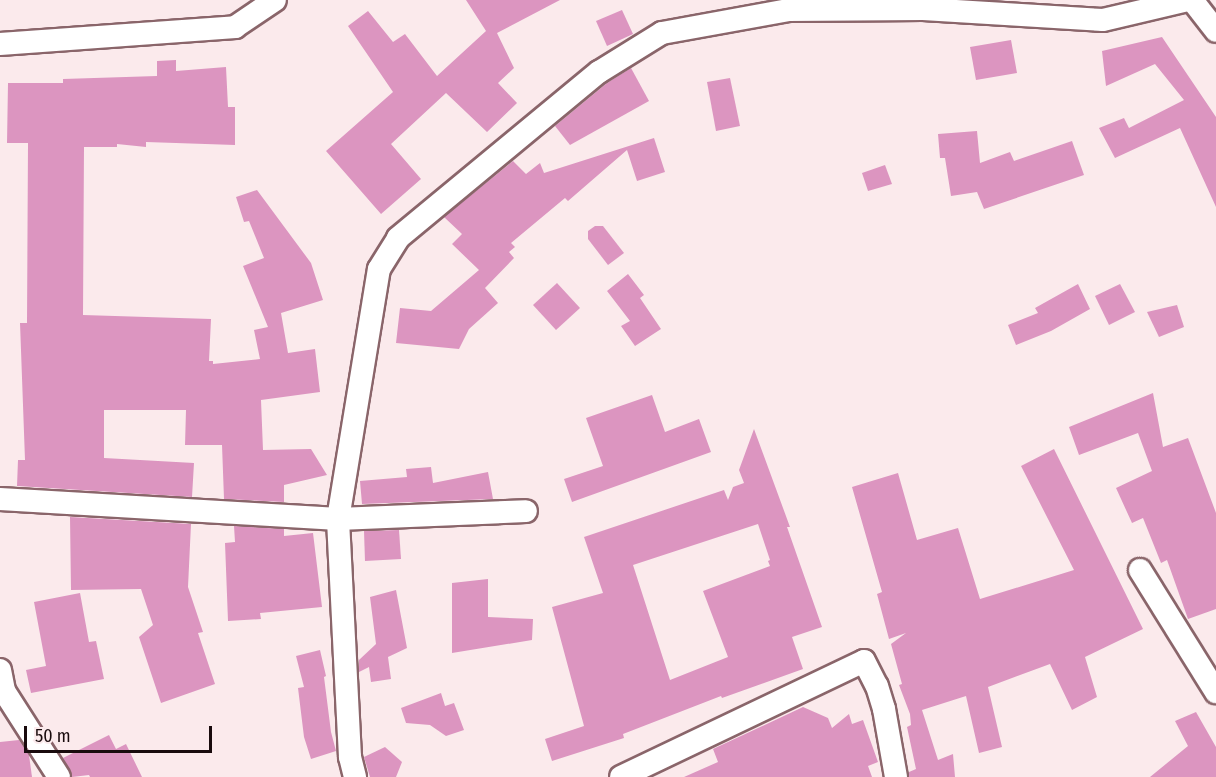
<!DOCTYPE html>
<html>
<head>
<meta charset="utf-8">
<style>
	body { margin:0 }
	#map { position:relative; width:1216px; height:777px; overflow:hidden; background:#fbeaec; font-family:"Fira Sans Condensed",sans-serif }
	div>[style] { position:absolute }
	.building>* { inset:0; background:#dc95c0 }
	.roads { filter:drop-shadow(2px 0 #8a656a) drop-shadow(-2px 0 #8a656a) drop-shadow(0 2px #8a656a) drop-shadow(0 -2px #8a656a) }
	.street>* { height:22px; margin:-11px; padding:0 11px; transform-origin:11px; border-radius:11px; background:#fff }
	span { translate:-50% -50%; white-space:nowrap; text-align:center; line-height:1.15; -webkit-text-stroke:4.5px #fbeaec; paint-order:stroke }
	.scale { position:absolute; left:24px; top:726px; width:188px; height:27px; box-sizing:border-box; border:3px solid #190b0d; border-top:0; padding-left:8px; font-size:18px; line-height:21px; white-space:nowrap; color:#190b0d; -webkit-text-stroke:4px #fbeaec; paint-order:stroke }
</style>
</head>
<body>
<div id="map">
	<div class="building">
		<i style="clip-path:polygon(466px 0,560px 0,497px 33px,514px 68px,498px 83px,517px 103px,487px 132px,446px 93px,391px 144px,421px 179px,381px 214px,326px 151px,393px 92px,348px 26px,368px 11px,393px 42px,405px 34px,437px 76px,486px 31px)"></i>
		<i style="clip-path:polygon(622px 10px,633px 34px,607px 46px,596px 21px)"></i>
		<i style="clip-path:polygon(1162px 37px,1216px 117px,1216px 207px,1180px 128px,1115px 158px,1099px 128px,1124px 118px,1129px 128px,1184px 100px,1155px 64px,1106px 86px,1102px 51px)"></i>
		<i style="clip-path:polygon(1011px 40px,1017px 73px,976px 80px,970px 47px)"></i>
		<i style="clip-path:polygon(176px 60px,176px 71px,226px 67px,228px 107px,235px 107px,235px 145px,146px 142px,146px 147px,117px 144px,117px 147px,84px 147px,83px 315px,211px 319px,209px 361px,213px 361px,213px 364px,260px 359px,254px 330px,268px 327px,243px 266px,264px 258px,249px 221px,244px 222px,236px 197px,257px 190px,311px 263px,323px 300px,281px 313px,288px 353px,315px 349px,320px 392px,261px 400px,263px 450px,311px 449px,327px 475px,284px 485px,284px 502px,224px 499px,222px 445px,185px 445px,186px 410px,104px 410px,104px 458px,194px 463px,192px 497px,17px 486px,18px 460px,25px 460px,20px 323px,27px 323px,28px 143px,7px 143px,8px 83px,63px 83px,63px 79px,157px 76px,157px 61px)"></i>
		<i style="clip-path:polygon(631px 68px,649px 101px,570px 145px,555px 126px,607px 83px)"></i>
		<i style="clip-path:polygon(730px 78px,740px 126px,716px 131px,707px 82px)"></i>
		<i style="clip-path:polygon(977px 131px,980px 163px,1010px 152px,1014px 161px,1072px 141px,1084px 175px,984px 209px,977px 192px,951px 196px,945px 158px,940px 158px,938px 134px)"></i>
		<i style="clip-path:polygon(654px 138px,665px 172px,637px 181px,627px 150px,568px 201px,565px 198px,511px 243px,515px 247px,509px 252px,514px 258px,485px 288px,498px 303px,469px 329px,459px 349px,396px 343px,400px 308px,431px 311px,479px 270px,452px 244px,462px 234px,444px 217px,513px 161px,526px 174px,540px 163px,544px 173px)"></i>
		<i style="clip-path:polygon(885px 165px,892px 184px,868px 191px,862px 173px)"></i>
		<i style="clip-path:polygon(595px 226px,603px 226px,624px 253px,608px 265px,588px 239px,588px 231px)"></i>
		<i style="clip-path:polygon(628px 274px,644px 295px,640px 298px,661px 329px,635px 346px,621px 326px,630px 321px,607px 291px)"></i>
		<i style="clip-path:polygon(557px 283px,580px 308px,556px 330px,533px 305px)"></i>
		<i style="clip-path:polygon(1078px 284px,1090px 309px,1051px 331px,1016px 345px,1008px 325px,1038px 313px,1035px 308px)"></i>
		<i style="clip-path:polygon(1120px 284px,1135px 312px,1109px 325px,1095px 296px)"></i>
		<i style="clip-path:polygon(1177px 305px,1184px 327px,1159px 337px,1147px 312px)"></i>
		<i style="clip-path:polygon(1153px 393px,1163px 447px,1188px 438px,1216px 513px,1216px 609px,1188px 619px,1167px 560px,1161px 563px,1143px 518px,1132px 523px,1116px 488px,1152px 471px,1138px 433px,1079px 455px,1069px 427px)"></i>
		<i style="clip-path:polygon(652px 395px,665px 432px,699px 419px,711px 452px,572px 502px,564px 479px,603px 466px,586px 418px)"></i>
		<i style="clip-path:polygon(evenodd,754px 429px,790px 527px,787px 527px,822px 627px,792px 637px,803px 669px,722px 698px,721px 696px,623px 734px,624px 738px,552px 761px,545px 739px,584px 726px,552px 607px,603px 593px,584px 537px,724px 490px,728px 500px,733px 487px,744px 483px,739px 470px,754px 429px,758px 524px,770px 560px,768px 561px,770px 566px,703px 591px,728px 657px,670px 680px,633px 565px,758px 524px)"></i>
		<i style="clip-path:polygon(1054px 449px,1143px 629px,1085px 657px,1097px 697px,1072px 710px,1050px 664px,988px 687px,1002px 747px,979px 753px,966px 696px,922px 710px,938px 760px,953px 754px,955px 777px,909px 777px,909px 772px,916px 769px,907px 727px,911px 725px,910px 714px,899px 685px,902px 684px,891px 644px,906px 633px,889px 639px,877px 594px,882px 592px,852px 487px,898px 473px,917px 540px,958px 528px,980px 599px,1074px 570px,1021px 466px)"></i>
		<i style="clip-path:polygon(431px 467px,433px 483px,488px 472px,493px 499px,362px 504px,360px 481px,407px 477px,406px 469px)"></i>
		<i style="clip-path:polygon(70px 517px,191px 524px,188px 587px,203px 632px,198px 633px,215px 684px,161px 703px,139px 637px,153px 625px,141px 589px,71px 590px)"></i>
		<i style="clip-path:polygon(234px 526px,284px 529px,284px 536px,313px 533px,322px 607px,260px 613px,261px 619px,228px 621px,225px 543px,235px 542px)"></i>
		<i style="clip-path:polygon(399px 530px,401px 559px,365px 561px,364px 531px)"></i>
		<i style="clip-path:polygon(488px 579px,488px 617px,533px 619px,532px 640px,452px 653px,452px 583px)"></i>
		<i style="clip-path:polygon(396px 590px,407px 648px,388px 657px,391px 679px,371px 682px,369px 667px,359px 672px,359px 660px,376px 644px,370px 597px)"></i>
		<i style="clip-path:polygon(80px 593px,89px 642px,96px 641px,104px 679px,31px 693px,26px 670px,46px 666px,34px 602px)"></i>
		<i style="clip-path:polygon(320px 650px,326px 676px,324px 677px,331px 732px,336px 751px,311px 759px,304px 737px,298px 688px,304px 687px,296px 656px)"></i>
		<i style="clip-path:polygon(441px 693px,445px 706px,454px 703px,464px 730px,446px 736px,430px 725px,406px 723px,401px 708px)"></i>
		<i style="clip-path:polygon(803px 707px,828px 718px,832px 728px,849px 714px,852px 724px,863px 720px,878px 762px,868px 766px,872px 777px,684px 777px,718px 762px,713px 749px)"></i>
		<i style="clip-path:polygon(1196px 712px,1216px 747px,1216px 777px,1150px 777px,1188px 746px,1175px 721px)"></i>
		<i style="clip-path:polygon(109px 735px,116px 749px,126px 744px,142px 777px,90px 777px,89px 775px,72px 777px,63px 758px)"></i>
		<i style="clip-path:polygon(19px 740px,29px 755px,32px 777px,0 777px,0 742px)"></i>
		<i style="clip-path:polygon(385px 747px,402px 762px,396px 777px,370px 777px,364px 757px)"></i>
	</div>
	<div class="roads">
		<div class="street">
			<i style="left:1192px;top:0;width:39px;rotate:52deg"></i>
			<i style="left:0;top:44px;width:236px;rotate:-4.1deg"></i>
			<i style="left:235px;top:27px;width:48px;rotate:-34deg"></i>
			<i style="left:0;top:499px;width:339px;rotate:3.4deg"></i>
			<i style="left:338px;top:519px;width:188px;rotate:-2.4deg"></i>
			<i style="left:1140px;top:570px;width:144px;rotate:58.1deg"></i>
			<i style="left:0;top:670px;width:21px;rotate:79deg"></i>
			<i style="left:4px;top:691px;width:102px;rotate:57.4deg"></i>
			<i style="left:355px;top:777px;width:21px;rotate:-104deg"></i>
			<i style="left:350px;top:757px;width:238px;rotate:-92.9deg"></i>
			<i style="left:338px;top:519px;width:253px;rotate:-80.7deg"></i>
			<i style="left:379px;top:269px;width:36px;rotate:-58deg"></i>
			<i style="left:398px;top:238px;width:261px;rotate:-39.6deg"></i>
			<i style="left:599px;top:72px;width:74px;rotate:-31.8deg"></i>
			<i style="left:662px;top:33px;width:128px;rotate:-10.3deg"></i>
			<i style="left:788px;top:10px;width:135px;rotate:-0.4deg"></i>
			<i style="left:923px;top:9px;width:180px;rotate:3.5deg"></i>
			<i style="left:1103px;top:20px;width:87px;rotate:-13.2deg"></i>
			<i style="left:621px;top:777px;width:269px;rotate:-25.5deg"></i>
			<i style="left:864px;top:661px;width:28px;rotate:63deg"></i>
			<i style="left:877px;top:686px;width:24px;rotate:73deg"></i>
			<i style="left:884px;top:709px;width:69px;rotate:80deg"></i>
		</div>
	</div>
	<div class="scale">50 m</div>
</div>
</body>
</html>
